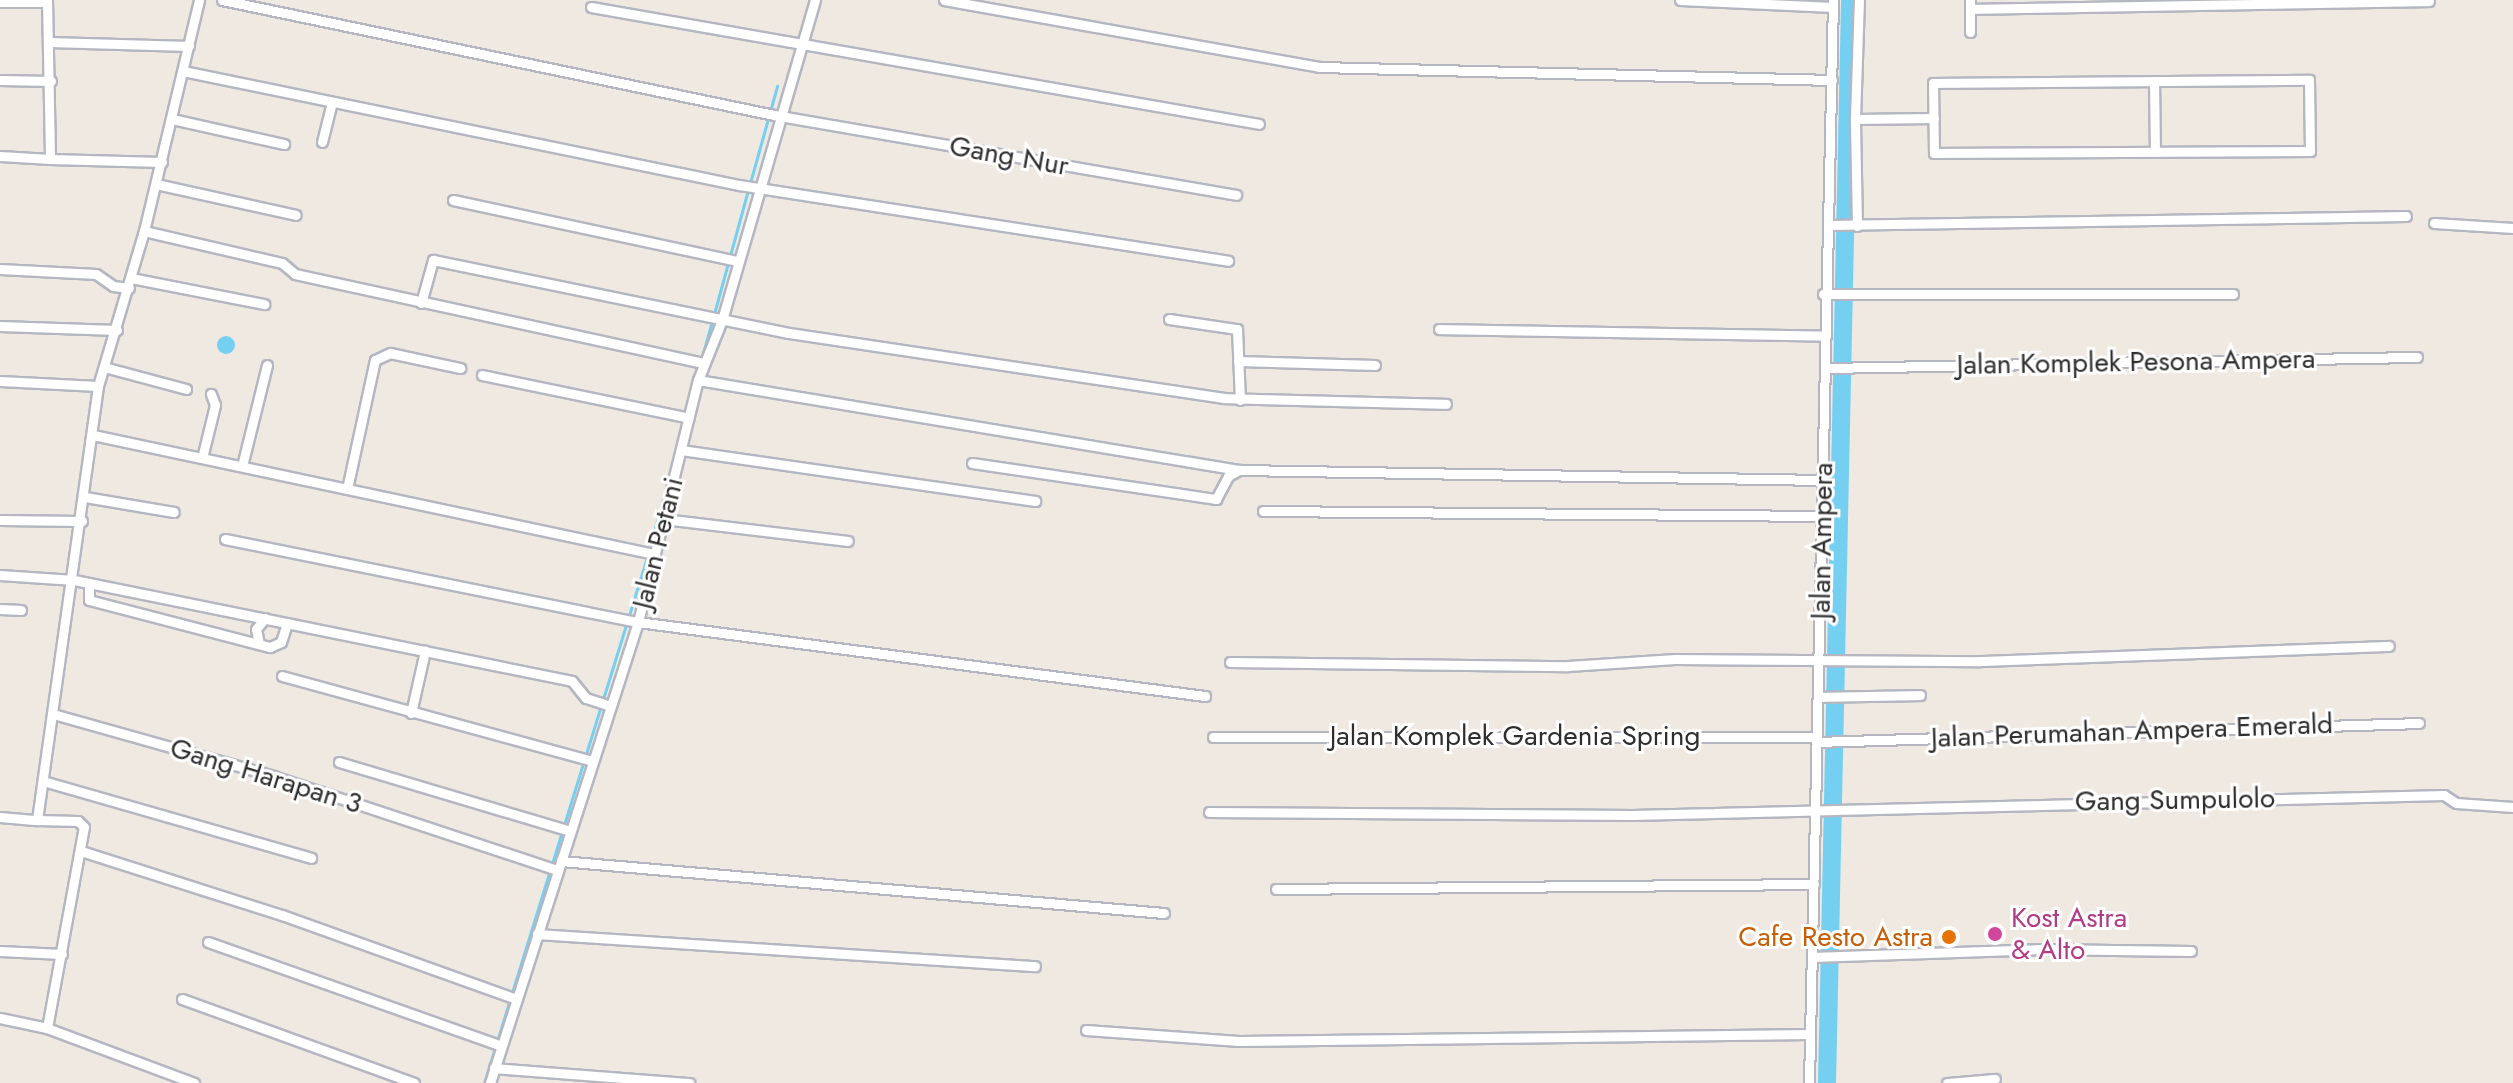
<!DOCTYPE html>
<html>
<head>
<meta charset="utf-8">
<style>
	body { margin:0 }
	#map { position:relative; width:2513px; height:1083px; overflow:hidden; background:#efe9e1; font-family:Jost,sans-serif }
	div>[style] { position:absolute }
	.water>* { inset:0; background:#75cff0 }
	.round { border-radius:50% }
	.stream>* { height:3px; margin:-1.5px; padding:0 1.5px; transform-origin:1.5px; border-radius:1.5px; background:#75cff0 }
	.river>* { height:18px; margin:-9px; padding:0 9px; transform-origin:9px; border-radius:9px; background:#75cff0 }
	.roads { filter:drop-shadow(2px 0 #b4b7c1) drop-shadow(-2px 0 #b4b7c1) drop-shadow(0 2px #b4b7c1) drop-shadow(0 -2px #b4b7c1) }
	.minor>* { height:9px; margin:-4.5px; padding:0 4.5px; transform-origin:4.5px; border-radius:4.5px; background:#fff }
	.dots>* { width:22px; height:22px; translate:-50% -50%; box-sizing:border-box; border:4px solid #fff; border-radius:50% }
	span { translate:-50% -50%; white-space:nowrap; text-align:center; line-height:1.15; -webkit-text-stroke:6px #fff; paint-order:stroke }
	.street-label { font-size:28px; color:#2e2e2e }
	.hotel-label { font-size:28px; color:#b23c85 }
	.left { translate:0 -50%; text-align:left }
	.food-label { font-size:28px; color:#c56008 }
	.right { translate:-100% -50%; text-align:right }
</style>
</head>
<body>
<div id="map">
	<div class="water">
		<i class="round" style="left:217px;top:336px;width:18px;height:18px"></i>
	</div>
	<div class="stream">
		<i style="left:750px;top:183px;width:101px;rotate:-74.4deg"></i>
		<i style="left:714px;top:314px;width:129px;rotate:-74.7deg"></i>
		<i style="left:701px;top:360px;width:41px;rotate:-74.2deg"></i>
		<i style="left:649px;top:549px;width:88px;rotate:-74.2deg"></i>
		<i style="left:484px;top:1083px;width:551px;rotate:-72.78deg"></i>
	</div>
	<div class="river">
		<i style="left:1827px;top:1083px;width:1083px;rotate:-88.78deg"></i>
	</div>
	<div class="roads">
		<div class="minor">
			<i style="left:47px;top:0;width:159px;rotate:88.9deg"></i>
			<i style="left:50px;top:159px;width:112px;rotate:1.5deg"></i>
			<i style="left:222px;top:0;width:564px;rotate:11.77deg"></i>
			<i style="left:774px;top:115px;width:469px;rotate:9.8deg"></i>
			<i style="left:944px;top:0;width:381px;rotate:10.1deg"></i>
			<i style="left:1319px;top:67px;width:513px;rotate:1.45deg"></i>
			<i style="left:1680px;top:0;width:153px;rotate:2.6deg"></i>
			<i style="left:1970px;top:0;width:32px;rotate:90deg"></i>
			<i style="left:0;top:2px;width:47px"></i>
			<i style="left:591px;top:7px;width:678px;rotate:9.93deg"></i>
			<i style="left:1970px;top:9px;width:459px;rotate:-1deg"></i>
			<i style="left:49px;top:42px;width:140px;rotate:1.6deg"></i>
			<i style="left:183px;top:71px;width:568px;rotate:11.59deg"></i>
			<i style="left:739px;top:185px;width:495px;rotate:8.8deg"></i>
			<i style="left:0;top:80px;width:51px;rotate:1.1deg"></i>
			<i style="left:2309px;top:80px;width:71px;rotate:89.2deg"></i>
			<i style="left:2310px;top:151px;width:376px;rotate:179.7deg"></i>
			<i style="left:1934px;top:153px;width:70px;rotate:-90.8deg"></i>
			<i style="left:1933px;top:83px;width:376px;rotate:-0.5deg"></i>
			<i style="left:2154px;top:81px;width:71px;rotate:89.2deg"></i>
			<i style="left:172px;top:119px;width:115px;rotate:12.6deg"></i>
			<i style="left:1855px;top:119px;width:119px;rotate:-88.1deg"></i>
			<i style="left:322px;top:142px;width:41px;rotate:-76deg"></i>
			<i style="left:0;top:156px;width:50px;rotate:3.4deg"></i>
			<i style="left:156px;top:184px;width:143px;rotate:12.5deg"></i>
			<i style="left:453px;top:200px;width:290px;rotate:12.1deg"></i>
			<i style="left:2434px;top:223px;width:79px;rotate:3.6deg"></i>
			<i style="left:1828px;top:225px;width:578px;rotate:-0.89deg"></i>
			<i style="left:1857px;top:226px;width:107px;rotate:-91.1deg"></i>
			<i style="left:1855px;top:119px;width:79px;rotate:-0.7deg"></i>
			<i style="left:144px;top:231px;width:142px;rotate:13.1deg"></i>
			<i style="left:282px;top:263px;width:17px;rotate:40deg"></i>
			<i style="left:295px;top:274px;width:419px;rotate:12.3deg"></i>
			<i style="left:0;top:269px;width:96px;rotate:3deg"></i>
			<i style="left:96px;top:274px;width:21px;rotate:35deg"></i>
			<i style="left:113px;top:286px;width:16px;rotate:7deg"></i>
			<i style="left:131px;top:278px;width:136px;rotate:11.1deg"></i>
			<i style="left:1823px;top:294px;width:410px"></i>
			<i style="left:421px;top:303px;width:45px;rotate:-74.4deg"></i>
			<i style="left:433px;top:260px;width:363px;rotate:11.6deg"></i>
			<i style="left:789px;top:333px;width:440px;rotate:8.5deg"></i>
			<i style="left:1224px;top:398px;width:222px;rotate:1.5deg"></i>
			<i style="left:1169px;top:319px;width:69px;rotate:8.4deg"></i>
			<i style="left:1237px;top:329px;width:71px;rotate:87.6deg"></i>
			<i style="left:0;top:326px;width:117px;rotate:2deg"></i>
			<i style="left:1439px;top:329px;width:387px;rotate:1deg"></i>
			<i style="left:1238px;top:361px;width:137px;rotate:1.7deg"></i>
			<i style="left:104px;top:367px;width:85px;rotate:15deg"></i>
			<i style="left:1826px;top:368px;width:591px;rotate:-1.07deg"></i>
			<i style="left:482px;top:375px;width:211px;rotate:11.7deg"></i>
			<i style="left:698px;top:380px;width:548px;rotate:9.45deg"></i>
			<i style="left:0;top:381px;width:98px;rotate:2.9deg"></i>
			<i style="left:93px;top:435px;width:573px;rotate:11.98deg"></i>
			<i style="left:681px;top:450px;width:358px;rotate:8.2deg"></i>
			<i style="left:202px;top:458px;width:55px;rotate:-76.2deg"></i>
			<i style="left:215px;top:405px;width:12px;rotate:-110deg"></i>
			<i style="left:972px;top:463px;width:247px;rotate:8.4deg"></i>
			<i style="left:1216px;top:499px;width:26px;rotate:-62deg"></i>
			<i style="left:1228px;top:476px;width:13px;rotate:-29deg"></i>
			<i style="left:1239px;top:470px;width:585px;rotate:0.98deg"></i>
			<i style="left:242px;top:466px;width:104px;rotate:-76.1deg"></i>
			<i style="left:347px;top:489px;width:132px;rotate:-77.8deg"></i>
			<i style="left:375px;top:360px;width:17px;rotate:-25deg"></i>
			<i style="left:390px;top:353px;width:72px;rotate:12.1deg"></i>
			<i style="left:85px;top:497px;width:90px;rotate:9.6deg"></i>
			<i style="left:1263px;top:511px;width:560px;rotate:0.51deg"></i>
			<i style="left:664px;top:519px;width:185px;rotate:6.8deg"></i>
			<i style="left:0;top:520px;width:82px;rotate:0.7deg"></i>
			<i style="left:225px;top:539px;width:421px;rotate:11.4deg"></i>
			<i style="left:638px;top:622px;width:572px;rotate:7.44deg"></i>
			<i style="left:0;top:575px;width:74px;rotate:3.9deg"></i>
			<i style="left:74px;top:580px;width:508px;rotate:11.46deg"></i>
			<i style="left:572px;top:681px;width:22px;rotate:51deg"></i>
			<i style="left:586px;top:698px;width:26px;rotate:18deg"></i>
			<i style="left:89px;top:583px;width:17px;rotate:90deg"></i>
			<i style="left:89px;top:600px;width:187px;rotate:14.6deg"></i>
			<i style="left:270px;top:647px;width:12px;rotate:-24deg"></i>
			<i style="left:281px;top:642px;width:20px;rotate:-72deg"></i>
			<i style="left:0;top:609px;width:21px;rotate:3deg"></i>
			<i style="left:259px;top:644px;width:15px;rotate:-101deg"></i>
			<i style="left:256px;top:629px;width:14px;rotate:-51deg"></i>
			<i style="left:1230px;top:662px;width:338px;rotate:0.7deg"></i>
			<i style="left:1568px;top:666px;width:107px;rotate:-3.7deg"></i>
			<i style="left:1675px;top:659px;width:305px;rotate:0.4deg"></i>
			<i style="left:1980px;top:661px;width:409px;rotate:-2.1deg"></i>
			<i style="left:282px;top:676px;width:322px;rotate:15.3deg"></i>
			<i style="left:1818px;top:697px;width:102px;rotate:-1.1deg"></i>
			<i style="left:411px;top:713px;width:64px;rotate:-77.3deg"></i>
			<i style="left:53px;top:714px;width:229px;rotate:15.7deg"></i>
			<i style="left:273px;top:776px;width:300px;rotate:18.3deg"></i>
			<i style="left:1213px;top:737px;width:604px"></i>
			<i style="left:1816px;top:742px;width:603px;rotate:-1.8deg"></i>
			<i style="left:339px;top:762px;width:241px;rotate:16.6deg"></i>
			<i style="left:43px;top:781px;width:279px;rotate:16deg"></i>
			<i style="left:1209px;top:812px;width:423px;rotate:0.4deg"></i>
			<i style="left:1632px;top:815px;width:812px;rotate:-1.41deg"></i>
			<i style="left:2444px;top:795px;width:14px;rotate:34deg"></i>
			<i style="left:2456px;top:803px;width:57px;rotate:4deg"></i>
			<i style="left:0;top:817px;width:37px;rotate:5deg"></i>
			<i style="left:81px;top:851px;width:211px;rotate:17.7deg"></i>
			<i style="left:282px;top:915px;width:249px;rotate:19.7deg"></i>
			<i style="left:561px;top:861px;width:605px;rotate:4.93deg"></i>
			<i style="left:1276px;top:889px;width:538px;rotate:-0.53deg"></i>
			<i style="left:537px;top:934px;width:499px;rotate:3.7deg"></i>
			<i style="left:208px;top:942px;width:311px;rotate:19.5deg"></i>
			<i style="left:0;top:951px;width:62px;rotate:2.8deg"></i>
			<i style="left:1812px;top:957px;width:225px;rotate:-2deg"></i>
			<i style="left:2037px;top:949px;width:154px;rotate:0.7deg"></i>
			<i style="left:182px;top:999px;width:247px;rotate:19.9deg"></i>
			<i style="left:0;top:1018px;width:48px;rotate:12deg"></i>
			<i style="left:47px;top:1028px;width:157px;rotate:20.5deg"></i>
			<i style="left:47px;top:1028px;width:204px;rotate:-79.6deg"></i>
			<i style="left:84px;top:827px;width:8px;rotate:-135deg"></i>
			<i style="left:78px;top:821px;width:41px;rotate:-178.6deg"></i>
			<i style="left:37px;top:820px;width:438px;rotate:-82deg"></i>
			<i style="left:98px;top:386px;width:162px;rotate:-73.5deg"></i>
			<i style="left:144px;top:231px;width:237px;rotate:-76.6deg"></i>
			<i style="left:1086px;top:1030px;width:153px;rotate:4.1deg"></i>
			<i style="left:1239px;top:1041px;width:571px;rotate:-0.7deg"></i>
			<i style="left:494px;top:1068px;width:196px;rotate:4.4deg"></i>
			<i style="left:490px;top:1083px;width:484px;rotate:-72.2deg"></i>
			<i style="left:638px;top:622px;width:249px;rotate:-76.1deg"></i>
			<i style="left:698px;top:380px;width:65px;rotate:-68.2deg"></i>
			<i style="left:722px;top:320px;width:333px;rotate:-73.8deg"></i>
			<i style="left:1809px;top:1083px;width:1083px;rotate:-88.73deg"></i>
			<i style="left:1947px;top:1083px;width:48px;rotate:-4.8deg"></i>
		</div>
	</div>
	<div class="dots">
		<i style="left:1995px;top:934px;background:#d1479c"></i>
		<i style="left:1949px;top:937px;background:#e8710a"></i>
	</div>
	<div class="street-label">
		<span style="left:1009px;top:156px;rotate:10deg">Gang Nur</span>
		<span style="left:2136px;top:362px;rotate:-1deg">Jalan Komplek Pesona Ampera</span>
		<span style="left:1822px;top:541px;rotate:-89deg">Jalan Ampera</span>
		<span style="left:658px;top:543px;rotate:-76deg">Jalan Petani</span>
		<span style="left:2132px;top:731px;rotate:-2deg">Jalan Perumahan Ampera Emerald</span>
		<span style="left:1515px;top:736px">Jalan Komplek Gardenia Spring</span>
		<span style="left:266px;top:776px;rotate:17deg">Gang Harapan 3</span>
		<span style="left:2175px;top:800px;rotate:-1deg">Gang Sumpulolo</span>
	</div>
	<div class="hotel-label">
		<span class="left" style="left:2011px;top:934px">Kost Astra<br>&amp; Alto</span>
	</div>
	<div class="food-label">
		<span class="right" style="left:1933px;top:937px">Cafe Resto Astra</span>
	</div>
</div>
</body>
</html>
